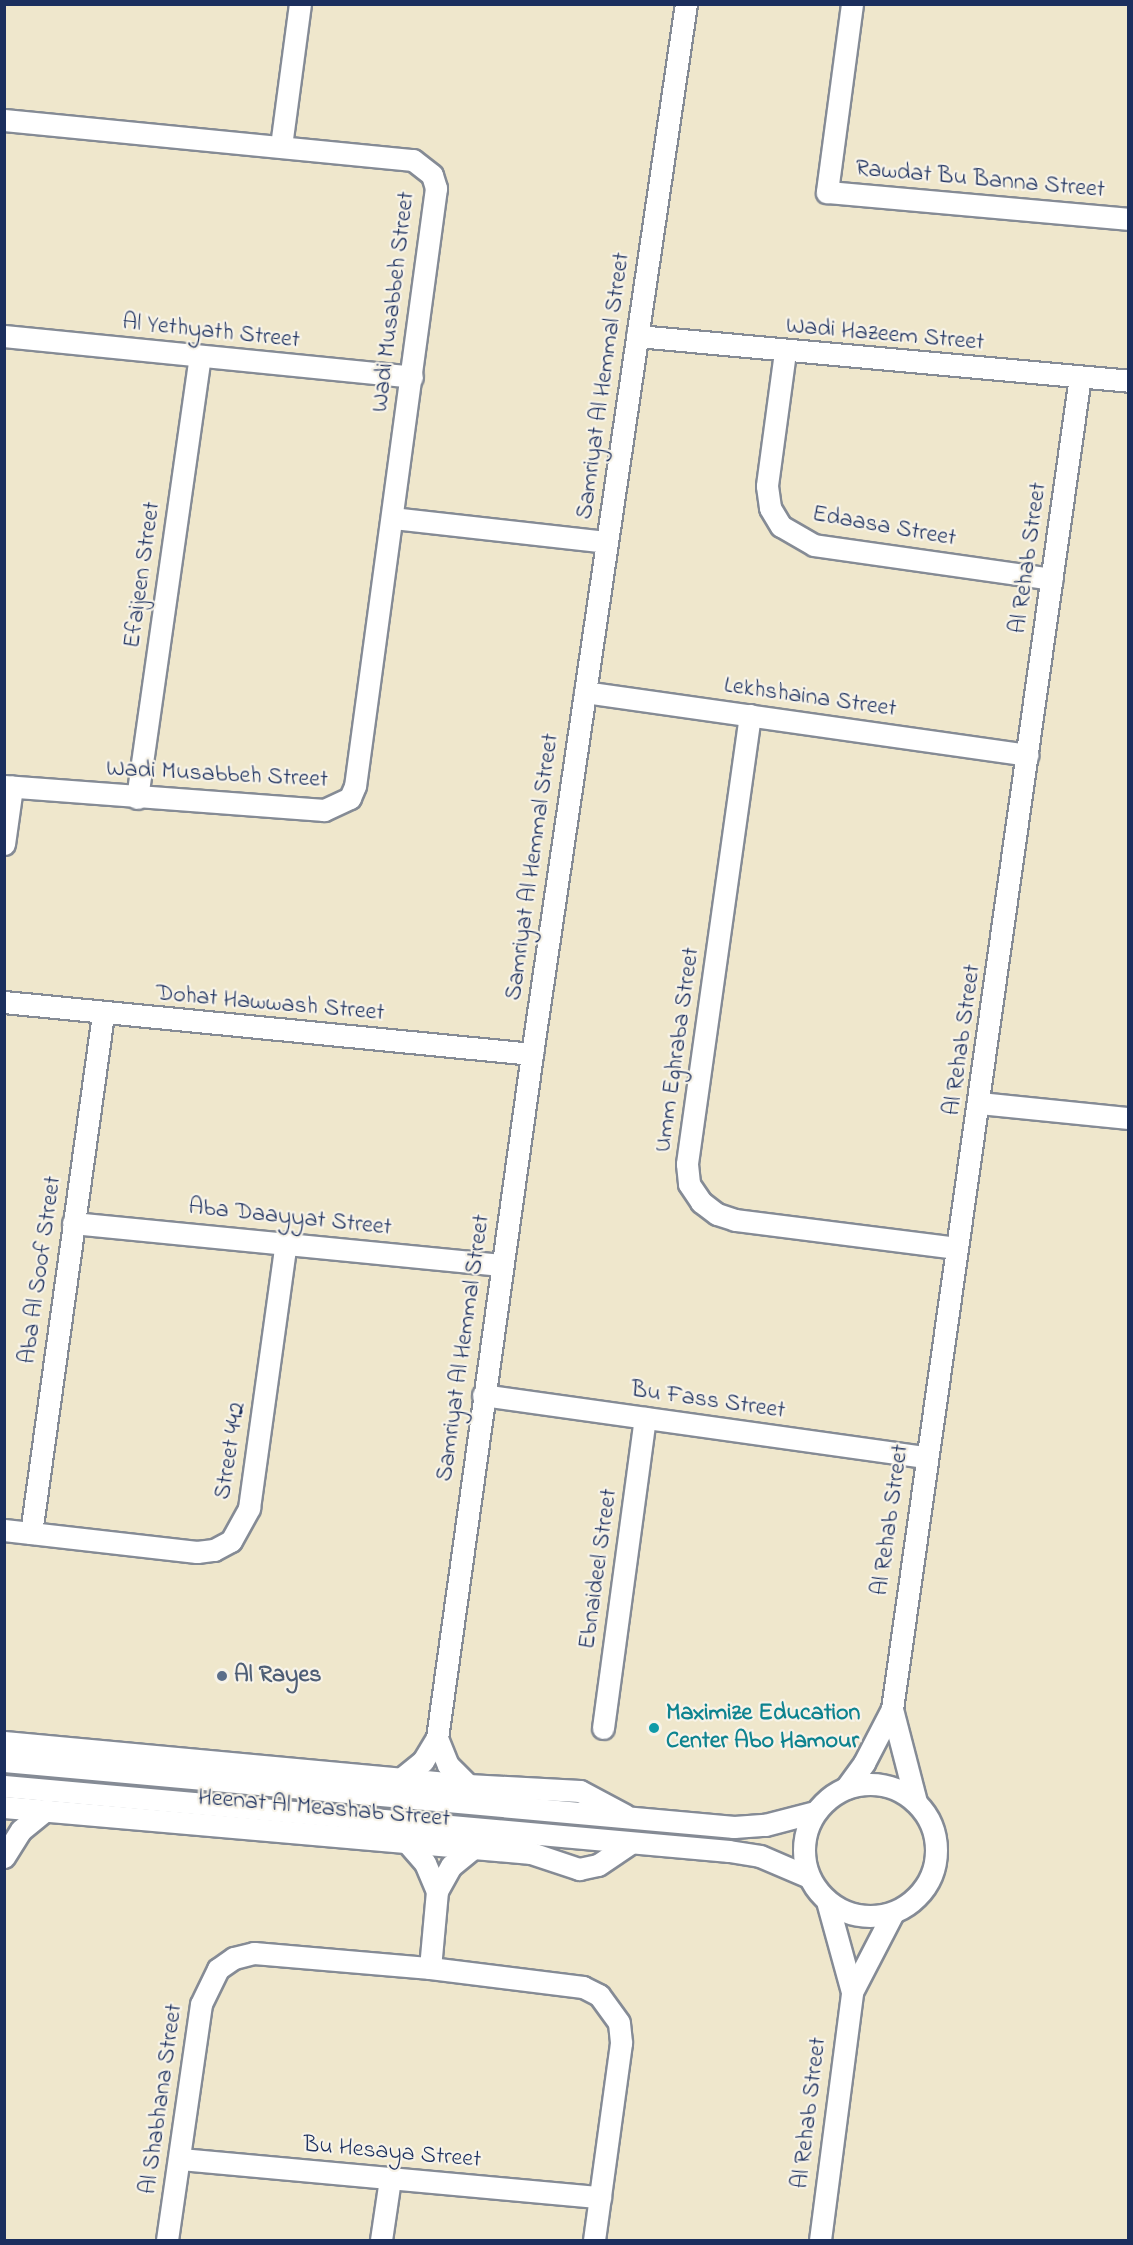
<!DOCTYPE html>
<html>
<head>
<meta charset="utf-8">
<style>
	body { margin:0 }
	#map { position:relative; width:1133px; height:2245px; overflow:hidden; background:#efe7cc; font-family:"Indie Flower",sans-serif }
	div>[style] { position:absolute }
	.roads { filter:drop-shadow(2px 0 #858b95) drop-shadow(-2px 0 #858b95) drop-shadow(0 2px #858b95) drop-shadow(0 -2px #858b95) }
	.minor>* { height:21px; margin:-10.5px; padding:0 10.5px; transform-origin:10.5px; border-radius:10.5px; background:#fff }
	.minor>.ring { margin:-10.5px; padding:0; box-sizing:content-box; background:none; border:21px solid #fff; border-radius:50% }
	.dots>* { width:16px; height:16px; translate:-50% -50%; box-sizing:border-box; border:3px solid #f7f3e8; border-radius:50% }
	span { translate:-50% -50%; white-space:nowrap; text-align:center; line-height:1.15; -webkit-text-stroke:4.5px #f7f3e8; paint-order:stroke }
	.street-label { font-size:24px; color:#1b2f5e }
	.service-label { font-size:24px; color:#4e5e75; font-weight:700 }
	.left { translate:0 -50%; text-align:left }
	.culture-label { font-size:24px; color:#0d838f; font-weight:700 }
	.frame { position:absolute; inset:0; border:6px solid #1b2f5e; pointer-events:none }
</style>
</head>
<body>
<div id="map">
	<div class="roads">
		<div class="minor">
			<i style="left:852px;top:4px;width:190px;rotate:97.6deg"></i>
			<i style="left:827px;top:192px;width:302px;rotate:5.1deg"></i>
			<i style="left:4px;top:120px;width:411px;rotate:5.6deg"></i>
			<i style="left:413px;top:160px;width:24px;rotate:38deg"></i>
			<i style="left:432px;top:175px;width:14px;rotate:73deg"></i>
			<i style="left:436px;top:188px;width:603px;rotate:97.71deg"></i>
			<i style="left:355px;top:786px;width:13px;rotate:113deg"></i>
			<i style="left:350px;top:798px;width:29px;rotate:155deg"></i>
			<i style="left:324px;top:810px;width:321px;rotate:-175.7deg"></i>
			<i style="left:281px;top:146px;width:143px;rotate:-82.4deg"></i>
			<i style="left:4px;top:336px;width:410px;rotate:5.7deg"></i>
			<i style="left:637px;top:336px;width:493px;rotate:5.2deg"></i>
			<i style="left:785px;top:352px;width:135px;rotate:97.7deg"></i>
			<i style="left:767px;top:486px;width:22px;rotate:82deg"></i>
			<i style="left:770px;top:508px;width:21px;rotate:59deg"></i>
			<i style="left:781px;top:526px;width:38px;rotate:30deg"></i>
			<i style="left:814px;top:545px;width:240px;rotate:8.1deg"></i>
			<i style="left:393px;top:518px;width:215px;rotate:6.4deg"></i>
			<i style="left:585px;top:692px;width:447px;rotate:8.1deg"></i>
			<i style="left:750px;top:715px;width:453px;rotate:98deg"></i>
			<i style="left:687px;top:1164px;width:20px;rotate:84deg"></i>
			<i style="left:689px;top:1184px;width:22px;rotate:56deg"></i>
			<i style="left:701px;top:1202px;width:20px;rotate:37deg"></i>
			<i style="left:717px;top:1214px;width:19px;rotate:18deg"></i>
			<i style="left:735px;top:1220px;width:223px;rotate:7.2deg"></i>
			<i style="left:137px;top:798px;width:444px;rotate:-81.9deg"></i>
			<i style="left:4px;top:844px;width:58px;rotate:-82deg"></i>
			<i style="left:4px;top:1002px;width:531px;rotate:5.62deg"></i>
			<i style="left:980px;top:1103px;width:149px;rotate:5.8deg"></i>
			<i style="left:73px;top:1223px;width:430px;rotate:5.6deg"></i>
			<i style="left:483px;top:1395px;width:447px;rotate:8deg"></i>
			<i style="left:4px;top:1530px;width:194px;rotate:6.5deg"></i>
			<i style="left:197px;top:1552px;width:17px;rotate:-7deg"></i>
			<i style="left:214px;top:1550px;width:19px;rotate:-28deg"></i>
			<i style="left:231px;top:1541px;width:38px;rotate:-61deg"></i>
			<i style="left:249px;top:1508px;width:268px;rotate:-82.1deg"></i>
			<i style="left:31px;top:1533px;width:524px;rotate:-82.1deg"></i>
			<i style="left:892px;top:1709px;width:96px;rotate:75.5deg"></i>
			<i style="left:603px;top:1728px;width:313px;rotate:-82.3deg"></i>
			<i style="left:437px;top:1738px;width:29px;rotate:68deg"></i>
			<i style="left:448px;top:1765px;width:28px;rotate:45deg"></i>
			<i style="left:4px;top:1742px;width:466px;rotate:5.3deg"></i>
			<i style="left:468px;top:1785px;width:112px;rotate:3.1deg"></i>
			<i style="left:580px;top:1791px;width:51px;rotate:28.1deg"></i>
			<i style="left:4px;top:1761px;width:733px;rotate:5.17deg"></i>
			<i style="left:734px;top:1827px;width:31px;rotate:-4deg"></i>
			<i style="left:765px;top:1825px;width:52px;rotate:-14.6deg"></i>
			<i style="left:402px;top:1778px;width:27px;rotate:-39deg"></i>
			<i style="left:423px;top:1761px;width:27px;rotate:-59deg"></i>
			<i style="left:437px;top:1738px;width:691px;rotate:-82.09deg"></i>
			<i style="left:532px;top:1054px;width:1061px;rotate:-81.66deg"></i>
			<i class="ring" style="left:804px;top:1784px;width:111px;height:111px"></i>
			<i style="left:4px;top:1786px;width:728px;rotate:5.12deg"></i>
			<i style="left:729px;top:1851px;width:31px;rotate:9deg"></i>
			<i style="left:760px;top:1856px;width:53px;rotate:23.2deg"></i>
			<i style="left:846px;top:1788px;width:31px;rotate:-54deg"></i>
			<i style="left:864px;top:1763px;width:61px;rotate:-62.6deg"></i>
			<i style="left:892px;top:1709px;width:1345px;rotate:-81.97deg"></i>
			<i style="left:4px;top:1807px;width:529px;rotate:4.99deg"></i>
			<i style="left:531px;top:1853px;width:51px;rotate:18.4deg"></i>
			<i style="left:579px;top:1869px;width:19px;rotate:-12deg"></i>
			<i style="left:598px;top:1865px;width:37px;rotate:-34deg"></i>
			<i style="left:405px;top:1840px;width:30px;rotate:49deg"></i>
			<i style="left:425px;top:1863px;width:30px;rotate:67deg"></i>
			<i style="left:4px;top:1857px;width:32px;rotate:-58deg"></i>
			<i style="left:21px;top:1830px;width:32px;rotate:-39deg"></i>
			<i style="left:827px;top:1901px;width:94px;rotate:74.6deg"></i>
			<i style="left:430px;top:1968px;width:77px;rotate:-84.8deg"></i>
			<i style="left:437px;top:1891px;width:29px;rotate:-61deg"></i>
			<i style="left:451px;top:1866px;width:28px;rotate:-39deg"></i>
			<i style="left:180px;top:2159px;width:422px;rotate:5.2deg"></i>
			<i style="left:167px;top:2240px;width:238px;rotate:-81.8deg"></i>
			<i style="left:201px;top:2004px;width:39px;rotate:-64deg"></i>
			<i style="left:218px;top:1969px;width:19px;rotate:-35deg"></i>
			<i style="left:234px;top:1958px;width:21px;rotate:-14deg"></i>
			<i style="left:254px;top:1953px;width:177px;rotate:4.9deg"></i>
			<i style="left:430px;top:1968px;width:154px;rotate:7.1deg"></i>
			<i style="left:583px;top:1987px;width:18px;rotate:27deg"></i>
			<i style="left:599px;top:1995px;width:34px;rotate:54deg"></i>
			<i style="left:619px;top:2023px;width:20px;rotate:84deg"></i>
			<i style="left:621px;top:2043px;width:199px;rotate:97.8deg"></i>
			<i style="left:381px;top:2240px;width:62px;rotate:-81.6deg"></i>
			<i style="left:820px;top:2240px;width:250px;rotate:-82.6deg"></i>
			<i style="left:852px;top:1992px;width:89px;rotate:-62.6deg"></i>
		</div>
	</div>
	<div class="dots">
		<i style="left:222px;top:1676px;background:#5c6f8a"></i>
		<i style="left:654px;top:1728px;background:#0f9aa8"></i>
	</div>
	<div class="street-label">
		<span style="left:980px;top:180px;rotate:5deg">Rawdat Bu Banna Street</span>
		<span style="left:394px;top:302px;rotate:-83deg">Wadi Musabbeh Street</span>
		<span style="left:211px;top:332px;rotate:6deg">Al Yethyath Street</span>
		<span style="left:885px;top:335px;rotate:5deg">Wadi Hazeem Street</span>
		<span style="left:604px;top:386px;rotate:-82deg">Samriyat Al Hemmal Street</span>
		<span style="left:884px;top:527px;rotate:10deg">Edaasa Street</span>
		<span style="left:1029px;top:558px;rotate:-82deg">Al Rehab Street</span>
		<span style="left:143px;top:575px;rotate:-82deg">Efaijeen Street</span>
		<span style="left:810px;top:698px;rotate:8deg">Lekhshaina Street</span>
		<span style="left:217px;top:775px;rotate:3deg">Wadi Musabbeh Street</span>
		<span style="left:533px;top:867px;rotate:-82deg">Samriyat Al Hemmal Street</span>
		<span style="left:270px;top:1004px;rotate:5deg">Dohat Hawwash Street</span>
		<span style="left:963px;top:1040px;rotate:-82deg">Al Rehab Street</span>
		<span style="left:678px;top:1050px;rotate:-82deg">Umm Eghraba Street</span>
		<span style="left:290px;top:1218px;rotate:6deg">Aba Daayyat Street</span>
		<span style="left:41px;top:1270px;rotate:-82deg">Aba Al Soof Street</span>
		<span style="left:464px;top:1348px;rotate:-82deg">Samriyat Al Hemmal Street</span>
		<span style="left:708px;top:1401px;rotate:8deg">Bu Fass Street</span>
		<span style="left:231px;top:1451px;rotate:-81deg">Street 442</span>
		<span style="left:891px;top:1520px;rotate:-82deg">Al Rehab Street</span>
		<span style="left:599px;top:1569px;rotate:-82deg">Ebnaideel Street</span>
		<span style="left:324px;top:1809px;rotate:5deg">Heenat Al Meashab Street</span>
		<span style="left:162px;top:2099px;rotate:-82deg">Al Shabhana Street</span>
		<span style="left:810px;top:2113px;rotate:-83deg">Al Rehab Street</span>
		<span style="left:392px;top:2153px;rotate:5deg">Bu Hesaya Street</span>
	</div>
	<div class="service-label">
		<span class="left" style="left:234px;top:1676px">Al Rayes</span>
	</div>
	<div class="culture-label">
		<span class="left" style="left:666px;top:1728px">Maximize Education<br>Center Abo Hamour</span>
	</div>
	<div class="frame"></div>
</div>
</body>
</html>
